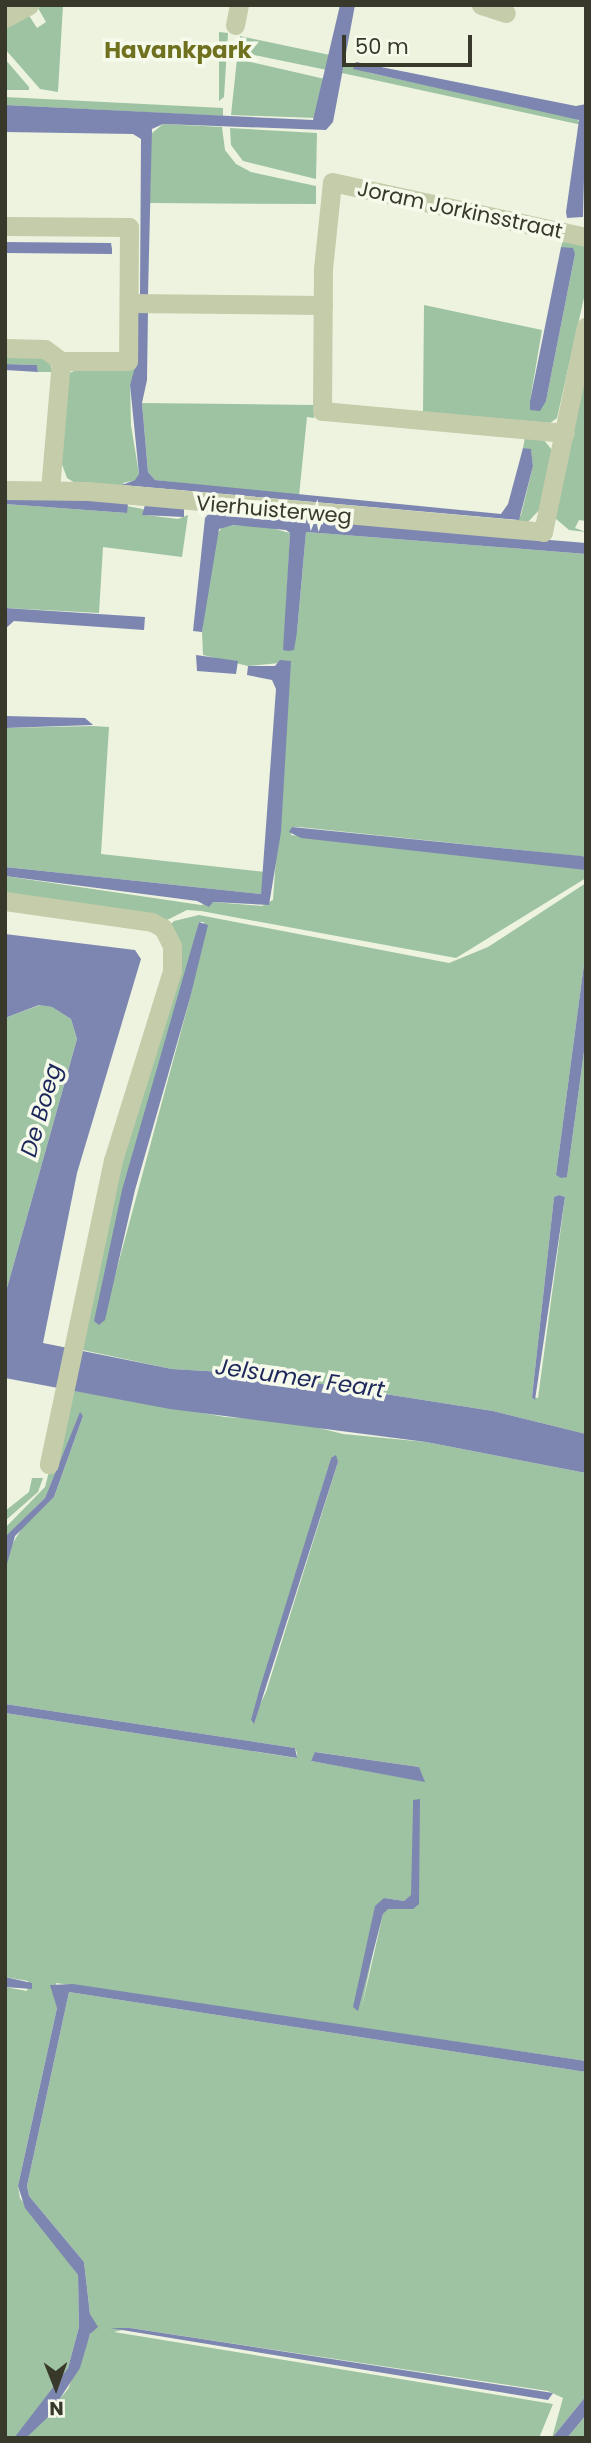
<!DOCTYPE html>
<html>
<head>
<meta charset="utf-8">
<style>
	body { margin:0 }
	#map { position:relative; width:591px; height:2443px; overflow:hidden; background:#edf3df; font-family:Poppins,sans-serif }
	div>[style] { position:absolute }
	.green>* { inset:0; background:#9ec3a2 }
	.water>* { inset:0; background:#7d86b1 }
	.minor>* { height:19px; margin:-9.5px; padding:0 9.5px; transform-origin:9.5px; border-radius:9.5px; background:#c4ccaa }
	span { translate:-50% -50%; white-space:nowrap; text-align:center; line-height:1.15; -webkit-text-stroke:7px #f5faeb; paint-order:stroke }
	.street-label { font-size:21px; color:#38392a }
	.neighbourhood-label { font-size:23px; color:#6f711f; font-weight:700 }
	.water-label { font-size:23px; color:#1e275b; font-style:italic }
	.frame { position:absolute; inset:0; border:7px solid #38392a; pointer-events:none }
	.north { position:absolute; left:21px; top:2352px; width:70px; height:70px; -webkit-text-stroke:5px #f5faeb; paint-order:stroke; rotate:179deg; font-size:19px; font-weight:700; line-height:28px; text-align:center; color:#38392a }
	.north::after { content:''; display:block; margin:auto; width:24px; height:32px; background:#38392a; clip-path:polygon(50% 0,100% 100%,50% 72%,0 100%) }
	.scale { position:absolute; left:342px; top:35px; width:130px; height:32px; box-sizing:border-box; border:4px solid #38392a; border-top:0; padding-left:9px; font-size:21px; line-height:24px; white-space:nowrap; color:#38392a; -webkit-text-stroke:5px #f5faeb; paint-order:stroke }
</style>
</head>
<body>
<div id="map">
	<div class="green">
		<i style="clip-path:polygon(42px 5px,63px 5px,58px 92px,40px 89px,5px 49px,5px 25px,28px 14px,37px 28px,46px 22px,38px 8px)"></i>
		<i style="clip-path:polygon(219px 32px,228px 33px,224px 97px,219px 101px)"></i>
		<i style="clip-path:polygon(240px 36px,330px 55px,327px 70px,240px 52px)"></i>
		<i style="clip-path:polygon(5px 59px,29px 87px,29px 90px,5px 90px)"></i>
		<i style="clip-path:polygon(237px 59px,325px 79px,316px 118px,231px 115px)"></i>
		<i style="clip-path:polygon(344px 63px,370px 73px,575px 117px,582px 125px,342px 73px)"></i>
		<i style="clip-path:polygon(5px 97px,223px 108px,223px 116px,5px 105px)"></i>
		<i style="clip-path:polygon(163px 124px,222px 127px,225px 150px,236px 164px,251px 172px,316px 186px,316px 204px,150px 203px,151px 134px)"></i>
		<i style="clip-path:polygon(230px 128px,317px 133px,316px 179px,243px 161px,231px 145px)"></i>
		<i style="clip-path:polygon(563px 240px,586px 246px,586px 289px,557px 418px,550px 423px,423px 412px,424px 305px,542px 330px,530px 401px,546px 401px,575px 254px,561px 247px)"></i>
		<i style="clip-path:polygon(5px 358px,48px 358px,53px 372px,38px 372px,37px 365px,5px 364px)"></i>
		<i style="clip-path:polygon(586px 365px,586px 521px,579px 520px,575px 528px,586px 532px,569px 530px,555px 518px)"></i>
		<i style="clip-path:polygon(82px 368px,136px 368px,130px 385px,131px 425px,139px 474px,136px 480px,123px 483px,127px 489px,513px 524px,521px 515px,533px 466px,531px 450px,523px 448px,525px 437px,543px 439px,552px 450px,542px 507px,527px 523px,506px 527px,80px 486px,67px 478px,59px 456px,66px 382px,69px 373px)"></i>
		<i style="clip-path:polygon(142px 403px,314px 405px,314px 418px,307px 417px,299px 496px,155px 480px,148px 472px)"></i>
		<i style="clip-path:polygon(5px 504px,127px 513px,127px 506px,143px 509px,146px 515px,178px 519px,188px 515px,182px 557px,103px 547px,99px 613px,5px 608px)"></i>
		<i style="clip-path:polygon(224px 525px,264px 526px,290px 533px,284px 650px,297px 632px,306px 532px,586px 554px,586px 857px,299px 827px,292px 827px,291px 835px,577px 867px,586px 870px,586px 878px,456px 958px,201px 911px,187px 910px,167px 920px,5px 894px,5px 876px,201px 905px,213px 902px,262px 906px,273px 900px,290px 662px,248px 666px,203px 655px,202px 632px,211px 561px,216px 535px)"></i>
		<i style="clip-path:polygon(93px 726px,109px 727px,101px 854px,265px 872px,261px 894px,5px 867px,5px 728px)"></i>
		<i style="clip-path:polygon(evenodd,586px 883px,586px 949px,556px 1175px,567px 1177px,586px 1037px,586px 1434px,493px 1411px,258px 1374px,172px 1369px,78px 1349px,120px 1162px,155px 1050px,169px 926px,174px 921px,199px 915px,449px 963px,488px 947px,586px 883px,199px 922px,204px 922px,190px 998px,102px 1324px,199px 922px,586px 883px,559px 1195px,565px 1197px,538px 1398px,532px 1397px,554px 1197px,559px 1195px)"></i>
		<i style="clip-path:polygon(40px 1005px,52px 1007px,71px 1019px,77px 1039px,5px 1295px,5px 1018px)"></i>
		<i style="clip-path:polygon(evenodd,70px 1390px,225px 1417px,291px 1421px,343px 1434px,426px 1442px,586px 1473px,586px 2061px,56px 1983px,57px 2008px,18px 2186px,20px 2198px,78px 2275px,79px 2327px,68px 2368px,32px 2419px,14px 2438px,5px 2438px,5px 1987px,27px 1991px,28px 1981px,5px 1977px,5px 1713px,296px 1758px,297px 1753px,295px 1748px,5px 1704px,5px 1571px,11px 1546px,22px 1528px,54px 1497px,83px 1416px,80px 1413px,45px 1498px,5px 1538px,5px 1528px,45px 1487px,70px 1390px,331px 1458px,338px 1462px,266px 1692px,251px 1723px,331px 1458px,70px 1390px,316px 1752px,419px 1767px,412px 1779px,311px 1761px,316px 1752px,70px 1390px,414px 1800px,413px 1909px,387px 1909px,383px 1914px,361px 2011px,384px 1898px,404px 1901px,412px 1895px,414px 1800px)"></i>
		<i style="clip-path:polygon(32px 1478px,43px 1478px,38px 1492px,5px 1521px,5px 1511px,29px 1492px)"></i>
		<i style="clip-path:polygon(69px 1992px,586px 2072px,586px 2396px,552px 2438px,563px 2398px,548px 2391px,130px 2328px,114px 2332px,553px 2404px,539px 2438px,26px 2438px,68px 2389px,92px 2330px,84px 2262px,29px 2196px,27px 2186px)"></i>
		<i style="clip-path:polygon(586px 2415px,586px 2438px,567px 2438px)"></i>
	</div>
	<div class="water">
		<i style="clip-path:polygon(340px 5px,355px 5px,333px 122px,326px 130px,163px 124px,152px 129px,148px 295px,140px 295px,141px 139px,133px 134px,5px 132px,5px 105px,313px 120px)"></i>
		<i style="clip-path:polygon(356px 62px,576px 106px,586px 104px,583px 217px,567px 218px,566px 212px,579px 120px,353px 69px)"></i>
		<i style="clip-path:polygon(5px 242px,111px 243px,112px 249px,112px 254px,5px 253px)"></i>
		<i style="clip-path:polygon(561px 247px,573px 248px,575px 254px,546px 401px,540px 411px,530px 410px,530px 401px)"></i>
		<i style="clip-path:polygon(138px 311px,148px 311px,147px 380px,142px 403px,148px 472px,155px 480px,501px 514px,508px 504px,523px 448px,531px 449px,533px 466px,519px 520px,122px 485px,135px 480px,139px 474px,130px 385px,137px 360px)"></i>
		<i style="clip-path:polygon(5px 364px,37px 365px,38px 372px,5px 370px)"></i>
		<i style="clip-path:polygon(5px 494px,128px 503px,127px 513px,5px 504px)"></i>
		<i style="clip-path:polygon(145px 505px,184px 509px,184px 517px,142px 515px)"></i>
		<i style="clip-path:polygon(210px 512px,586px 543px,586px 554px,306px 532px,297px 632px,294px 650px,288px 651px,283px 650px,290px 533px,286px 530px,233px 525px,219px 529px,202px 632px,193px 631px,205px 518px)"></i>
		<i style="clip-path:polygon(5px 608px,145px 617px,144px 630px,14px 621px,5px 629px)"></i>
		<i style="clip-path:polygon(196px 655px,238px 661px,236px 674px,197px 671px)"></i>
		<i style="clip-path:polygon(280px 660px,291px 661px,281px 832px,269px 905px,213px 902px,209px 907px,197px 901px,5px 876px,5px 867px,261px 894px,276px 689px,272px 680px,247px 675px,248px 666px,275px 666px)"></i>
		<i style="clip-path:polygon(5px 716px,85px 718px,93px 725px,5px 728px)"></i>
		<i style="clip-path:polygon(292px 827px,581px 856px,586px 857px,586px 870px,301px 838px,289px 832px)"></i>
		<i style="clip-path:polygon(199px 922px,208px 925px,190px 998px,135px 1190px,105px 1320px,99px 1325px,94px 1321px,122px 1190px)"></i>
		<i style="clip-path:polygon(5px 934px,135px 950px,141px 959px,77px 1173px,43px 1343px,172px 1369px,258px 1374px,493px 1411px,586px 1434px,586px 1473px,426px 1442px,170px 1409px,5px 1378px,5px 1295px,77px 1039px,71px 1019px,52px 1007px,39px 1005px,5px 1018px)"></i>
		<i style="clip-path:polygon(586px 949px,586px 1037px,567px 1177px,561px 1178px,556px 1175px)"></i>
		<i style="clip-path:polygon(559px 1195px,565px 1197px,535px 1400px,532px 1397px,554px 1197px)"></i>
		<i style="clip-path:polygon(80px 1412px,83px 1416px,54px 1497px,15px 1536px,5px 1571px,6px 1536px,45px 1498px)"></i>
		<i style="clip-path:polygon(336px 1455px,338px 1462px,254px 1724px,251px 1720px,259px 1691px,331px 1458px)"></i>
		<i style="clip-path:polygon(5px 1704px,295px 1748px,297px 1758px,5px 1713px)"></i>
		<i style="clip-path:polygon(315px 1752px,419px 1767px,425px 1782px,311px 1761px)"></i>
		<i style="clip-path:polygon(420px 1799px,419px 1904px,413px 1909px,388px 1909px,383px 1914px,358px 2011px,353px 2007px,375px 1906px,384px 1898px,404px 1901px,411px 1895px,413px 1807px,413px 1800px)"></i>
		<i style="clip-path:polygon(5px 1977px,32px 1983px,32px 1989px,5px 1987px)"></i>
		<i style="clip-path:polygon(73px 1984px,586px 2061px,586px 2072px,69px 1992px,27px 2186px,29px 2196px,84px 2262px,90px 2314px,98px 2327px,90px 2334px,80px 2368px,47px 2418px,26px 2438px,14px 2438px,68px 2368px,79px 2327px,78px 2275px,25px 2208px,18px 2186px,57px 2008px,50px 1985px)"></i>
		<i style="clip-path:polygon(110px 2328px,130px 2328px,553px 2393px,548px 2400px)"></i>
		<i style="clip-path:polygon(586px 2396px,586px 2415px,567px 2438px,552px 2438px)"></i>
	</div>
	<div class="minor">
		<i style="left:481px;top:5px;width:26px;rotate:18deg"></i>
		<i style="left:5px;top:18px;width:27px;rotate:-28deg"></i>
		<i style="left:235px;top:25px;width:20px;rotate:-79deg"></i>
		<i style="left:5px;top:226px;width:124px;rotate:0.5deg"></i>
		<i style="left:129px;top:227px;width:134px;rotate:90.4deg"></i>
		<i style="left:128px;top:361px;width:67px;rotate:180deg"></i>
		<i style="left:129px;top:303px;width:194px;rotate:0.6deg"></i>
		<i style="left:5px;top:348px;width:40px;rotate:1.4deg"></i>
		<i style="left:45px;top:349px;width:20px;rotate:37deg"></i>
		<i style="left:61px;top:361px;width:128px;rotate:94.9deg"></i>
		<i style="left:565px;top:433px;width:244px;rotate:-174.8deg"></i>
		<i style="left:322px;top:411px;width:142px;rotate:-89.6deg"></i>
		<i style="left:323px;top:269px;width:87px;rotate:-84.1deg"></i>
		<i style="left:332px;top:182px;width:260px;rotate:12.2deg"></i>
		<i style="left:5px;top:490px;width:83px;rotate:0.7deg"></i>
		<i style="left:88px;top:491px;width:457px;rotate:5.1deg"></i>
		<i style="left:543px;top:532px;width:210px;rotate:-78.2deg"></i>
		<i style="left:5px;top:901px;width:148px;rotate:8.1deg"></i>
		<i style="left:152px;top:922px;width:13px;rotate:29deg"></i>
		<i style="left:163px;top:928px;width:20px;rotate:63deg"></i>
		<i style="left:172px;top:946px;width:25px;rotate:90deg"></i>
		<i style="left:172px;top:971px;width:198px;rotate:107.3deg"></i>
		<i style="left:113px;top:1160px;width:311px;rotate:101.9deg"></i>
	</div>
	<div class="street-label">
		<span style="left:460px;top:210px;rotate:12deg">Joram Jorkinsstraat</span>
		<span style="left:274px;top:510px;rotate:5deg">Vierhuisterweg</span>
	</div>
	<div class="neighbourhood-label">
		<span style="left:178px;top:50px">Havankpark</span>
	</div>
	<div class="water-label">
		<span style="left:41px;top:1110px;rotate:-74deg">De Boeg</span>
		<span style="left:300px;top:1378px;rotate:8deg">Jelsumer Feart</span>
	</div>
	<div class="frame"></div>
	<div class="north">N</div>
	<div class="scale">50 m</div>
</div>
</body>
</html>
